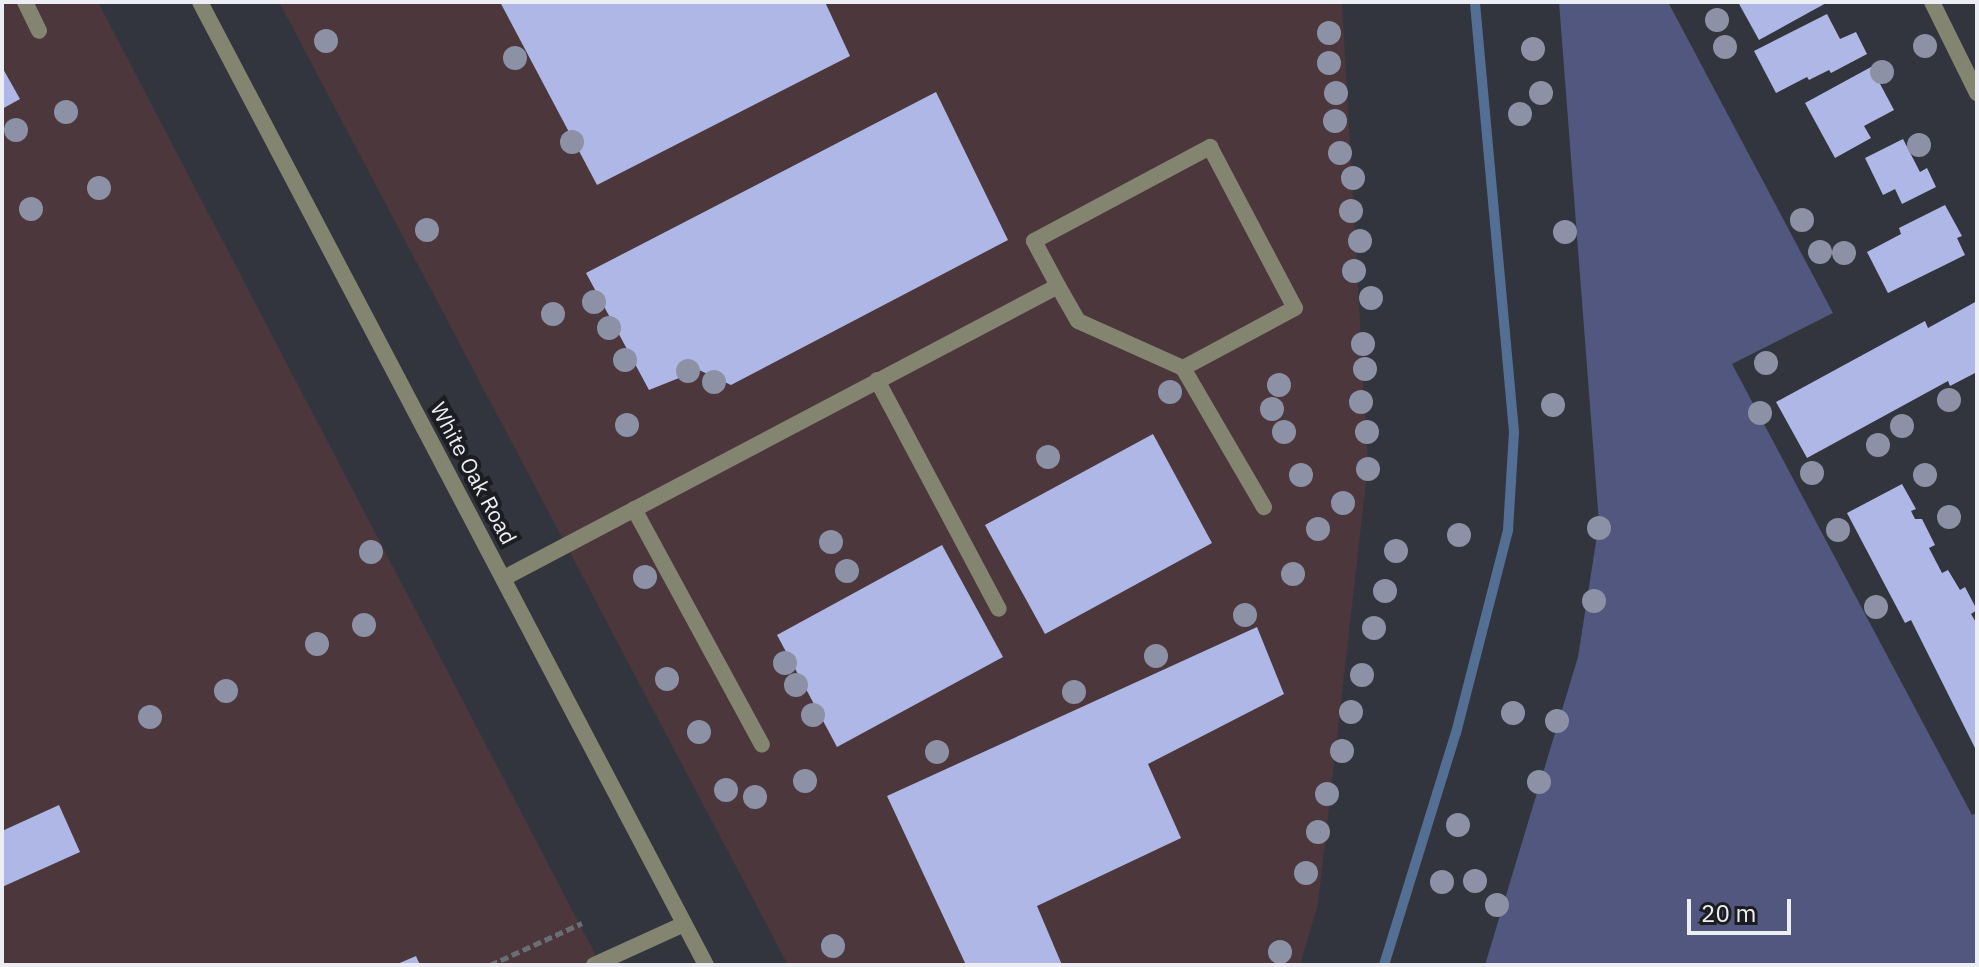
<!DOCTYPE html>
<html>
<head>
<meta charset="utf-8">
<style>
	body { margin:0 }
	#map { position:relative; width:1979px; height:967px; overflow:hidden; background:#33353e; font-family:"IBM Plex Sans",sans-serif }
	div>[style] { position:absolute }
	.industrial>* { inset:0; background:#4b373c }
	.green>* { inset:0; background:#51577f }
	.stream>* { height:10px; margin:-5px; padding:0 5px; transform-origin:5px; border-radius:5px; background:#546f94 }
	.building>* { inset:0; background:#afb7e6 }
	.path>* { height:5px; margin-top:-2.5px; transform-origin:0; background:repeating-linear-gradient(90deg,#6b6d75 0 8px,transparent 0 12px) }
	.service>* { height:16px; margin:-8px; padding:0 8px; transform-origin:8px; border-radius:8px; background:#838571 }
	.minor>* { height:16px; margin:-8px; padding:0 8px; transform-origin:8px; border-radius:8px; background:#838571 }
	.tertiary>* { height:16px; margin:-8px; padding:0 8px; transform-origin:8px; border-radius:8px; background:#838571 }
	.trees>* { width:24px; height:24px; margin:-12px; border-radius:50%; background:#8d91a5 }
	span { translate:-50% -50%; white-space:nowrap; text-align:center; line-height:1.15; -webkit-text-stroke:8px #1c1d21; paint-order:stroke }
	.street-label { font-size:22px; color:#edeef4 }
	.frame { position:absolute; inset:0; border:4px solid #edeef4; pointer-events:none }
	.scale { position:absolute; left:1687px; top:899px; width:104px; height:36px; box-sizing:border-box; border:4px solid #edeef4; border-top:0; padding-left:10px; font-size:24px; line-height:28px; white-space:nowrap; color:#edeef4; -webkit-text-stroke:6px #1c1d21; paint-order:stroke }
</style>
</head>
<body>
<div id="map">
	<div class="industrial">
		<i style="clip-path:polygon(2px 2px,98px 2px,601px 965px,2px 965px)"></i>
		<i style="clip-path:polygon(279px 2px,1342px 2px,1368px 465px,1318px 904px,1300px 965px,788px 965px)"></i>
	</div>
	<div class="green">
		<i style="clip-path:polygon(1559px 2px,1668px 2px,1833px 313px,1732px 364px,1972px 815px,1977px 813px,1977px 965px,1485px 965px,1578px 657px,1599px 523px)"></i>
	</div>
	<div class="stream">
		<i style="left:1384px;top:965px;width:243px;rotate:-72.8deg"></i>
		<i style="left:1456px;top:733px;width:210px;rotate:-75.6deg"></i>
		<i style="left:1508px;top:530px;width:98px;rotate:-86.5deg"></i>
		<i style="left:1514px;top:432px;width:432px;rotate:-95.2deg"></i>
	</div>
	<div class="building">
		<i style="clip-path:polygon(500px 2px,825px 2px,850px 56px,597px 185px)"></i>
		<i style="clip-path:polygon(1738px 2px,1828px 2px,1759px 40px)"></i>
		<i style="clip-path:polygon(1827px 14px,1840px 39px,1856px 32px,1867px 54px,1831px 73px,1829px 70px,1809px 80px,1807px 77px,1776px 93px,1754px 51px)"></i>
		<i style="clip-path:polygon(2px 67px,20px 99px,2px 109px)"></i>
		<i style="clip-path:polygon(1871px 67px,1894px 110px,1864px 126px,1871px 138px,1835px 158px,1805px 103px)"></i>
		<i style="clip-path:polygon(936px 92px,1008px 240px,731px 385px,699px 370px,649px 390px,586px 273px)"></i>
		<i style="clip-path:polygon(1903px 139px,1920px 172px,1927px 168px,1936px 187px,1902px 204px,1895px 189px,1883px 195px,1865px 158px)"></i>
		<i style="clip-path:polygon(1945px 205px,1962px 236px,1957px 238px,1965px 255px,1888px 293px,1867px 252px,1901px 234px,1899px 228px)"></i>
		<i style="clip-path:polygon(1977px 301px,1977px 372px,1950px 386px,1948px 381px,1807px 458px,1776px 402px,1925px 321px,1928px 328px)"></i>
		<i style="clip-path:polygon(1153px 434px,1212px 543px,1045px 634px,985px 525px)"></i>
		<i style="clip-path:polygon(1902px 484px,1916px 509px,1911px 511px,1915px 519px,1922px 519px,1935px 545px,1929px 548px,1942px 573px,1948px 570px,1960px 590px,1965px 587px,1977px 610px,1971px 614px,1977px 624px,1977px 752px,1911px 620px,1905px 623px,1847px 513px)"></i>
		<i style="clip-path:polygon(942px 545px,1003px 657px,837px 747px,777px 635px)"></i>
		<i style="clip-path:polygon(1257px 627px,1284px 694px,1148px 764px,1181px 838px,1037px 906px,1062px 965px,966px 965px,887px 796px)"></i>
		<i style="clip-path:polygon(59px 805px,80px 852px,2px 887px,2px 831px)"></i>
		<i style="clip-path:polygon(416px 956px,420px 965px,395px 965px)"></i>
	</div>
	<div class="path">
		<i style="left:490px;top:965px;width:101px;rotate:-24.5deg"></i>
	</div>
	<div class="service">
		<i style="left:25px;top:2px;width:32px;rotate:64deg"></i>
		<i style="left:1058px;top:286px;width:40px;rotate:60.3deg"></i>
		<i style="left:1078px;top:321px;width:115px;rotate:24.1deg"></i>
		<i style="left:877px;top:380px;width:259px;rotate:62deg"></i>
		<i style="left:634px;top:509px;width:268px;rotate:61.5deg"></i>
		<i style="left:504px;top:578px;width:626px;rotate:-27.79deg"></i>
		<i style="left:1058px;top:286px;width:51px;rotate:-118.1deg"></i>
		<i style="left:1034px;top:241px;width:200px;rotate:-28.1deg"></i>
		<i style="left:1210px;top:147px;width:182px;rotate:62.2deg"></i>
		<i style="left:1295px;top:308px;width:127px;rotate:151.8deg"></i>
		<i style="left:1183px;top:368px;width:161px;rotate:59.8deg"></i>
	</div>
	<div class="minor">
		<i style="left:1932px;top:2px;width:102px;rotate:63.7deg"></i>
		<i style="left:594px;top:965px;width:99px;rotate:-24.5deg"></i>
	</div>
	<div class="tertiary">
		<i style="left:200px;top:2px;width:1088px;rotate:62.28deg"></i>
	</div>
	<div class="trees">
		<i style="left:1717px;top:20px"></i>
		<i style="left:1329px;top:33px"></i>
		<i style="left:326px;top:41px"></i>
		<i style="left:1925px;top:46px"></i>
		<i style="left:1725px;top:47px"></i>
		<i style="left:1533px;top:49px"></i>
		<i style="left:515px;top:58px"></i>
		<i style="left:1329px;top:63px"></i>
		<i style="left:1882px;top:72px"></i>
		<i style="left:1336px;top:93px"></i>
		<i style="left:1541px;top:93px"></i>
		<i style="left:66px;top:112px"></i>
		<i style="left:1520px;top:114px"></i>
		<i style="left:1335px;top:121px"></i>
		<i style="left:16px;top:130px"></i>
		<i style="left:572px;top:142px"></i>
		<i style="left:1919px;top:145px"></i>
		<i style="left:1340px;top:153px"></i>
		<i style="left:1353px;top:178px"></i>
		<i style="left:99px;top:188px"></i>
		<i style="left:31px;top:209px"></i>
		<i style="left:1351px;top:211px"></i>
		<i style="left:1802px;top:220px"></i>
		<i style="left:427px;top:230px"></i>
		<i style="left:1565px;top:232px"></i>
		<i style="left:1360px;top:241px"></i>
		<i style="left:1820px;top:252px"></i>
		<i style="left:1844px;top:253px"></i>
		<i style="left:1354px;top:271px"></i>
		<i style="left:1371px;top:298px"></i>
		<i style="left:594px;top:302px"></i>
		<i style="left:553px;top:314px"></i>
		<i style="left:609px;top:328px"></i>
		<i style="left:1363px;top:344px"></i>
		<i style="left:625px;top:360px"></i>
		<i style="left:1766px;top:363px"></i>
		<i style="left:1365px;top:369px"></i>
		<i style="left:688px;top:371px"></i>
		<i style="left:714px;top:382px"></i>
		<i style="left:1279px;top:385px"></i>
		<i style="left:1170px;top:392px"></i>
		<i style="left:1949px;top:400px"></i>
		<i style="left:1361px;top:402px"></i>
		<i style="left:1553px;top:405px"></i>
		<i style="left:1272px;top:409px"></i>
		<i style="left:1760px;top:413px"></i>
		<i style="left:627px;top:425px"></i>
		<i style="left:1902px;top:426px"></i>
		<i style="left:1284px;top:432px"></i>
		<i style="left:1367px;top:432px"></i>
		<i style="left:1878px;top:445px"></i>
		<i style="left:1048px;top:457px"></i>
		<i style="left:1368px;top:469px"></i>
		<i style="left:1812px;top:473px"></i>
		<i style="left:1301px;top:475px"></i>
		<i style="left:1925px;top:475px"></i>
		<i style="left:1343px;top:503px"></i>
		<i style="left:1949px;top:517px"></i>
		<i style="left:1599px;top:528px"></i>
		<i style="left:1318px;top:529px"></i>
		<i style="left:1838px;top:530px"></i>
		<i style="left:1459px;top:535px"></i>
		<i style="left:831px;top:542px"></i>
		<i style="left:1396px;top:551px"></i>
		<i style="left:371px;top:552px"></i>
		<i style="left:847px;top:571px"></i>
		<i style="left:1293px;top:574px"></i>
		<i style="left:645px;top:577px"></i>
		<i style="left:1385px;top:591px"></i>
		<i style="left:1594px;top:601px"></i>
		<i style="left:1876px;top:607px"></i>
		<i style="left:1245px;top:615px"></i>
		<i style="left:364px;top:625px"></i>
		<i style="left:1374px;top:628px"></i>
		<i style="left:317px;top:644px"></i>
		<i style="left:1156px;top:656px"></i>
		<i style="left:785px;top:663px"></i>
		<i style="left:1362px;top:675px"></i>
		<i style="left:667px;top:679px"></i>
		<i style="left:796px;top:685px"></i>
		<i style="left:226px;top:691px"></i>
		<i style="left:1074px;top:692px"></i>
		<i style="left:1351px;top:712px"></i>
		<i style="left:1513px;top:713px"></i>
		<i style="left:813px;top:715px"></i>
		<i style="left:150px;top:717px"></i>
		<i style="left:1557px;top:721px"></i>
		<i style="left:699px;top:732px"></i>
		<i style="left:1342px;top:751px"></i>
		<i style="left:937px;top:752px"></i>
		<i style="left:805px;top:781px"></i>
		<i style="left:1539px;top:782px"></i>
		<i style="left:726px;top:790px"></i>
		<i style="left:1327px;top:794px"></i>
		<i style="left:755px;top:797px"></i>
		<i style="left:1458px;top:825px"></i>
		<i style="left:1318px;top:832px"></i>
		<i style="left:1306px;top:873px"></i>
		<i style="left:1475px;top:881px"></i>
		<i style="left:1442px;top:882px"></i>
		<i style="left:1497px;top:905px"></i>
		<i style="left:833px;top:946px"></i>
		<i style="left:1280px;top:952px"></i>
	</div>
	<div class="street-label">
		<span style="left:474px;top:473px;rotate:62deg">White Oak Road</span>
	</div>
	<div class="frame"></div>
	<div class="scale">20 m</div>
</div>
</body>
</html>
